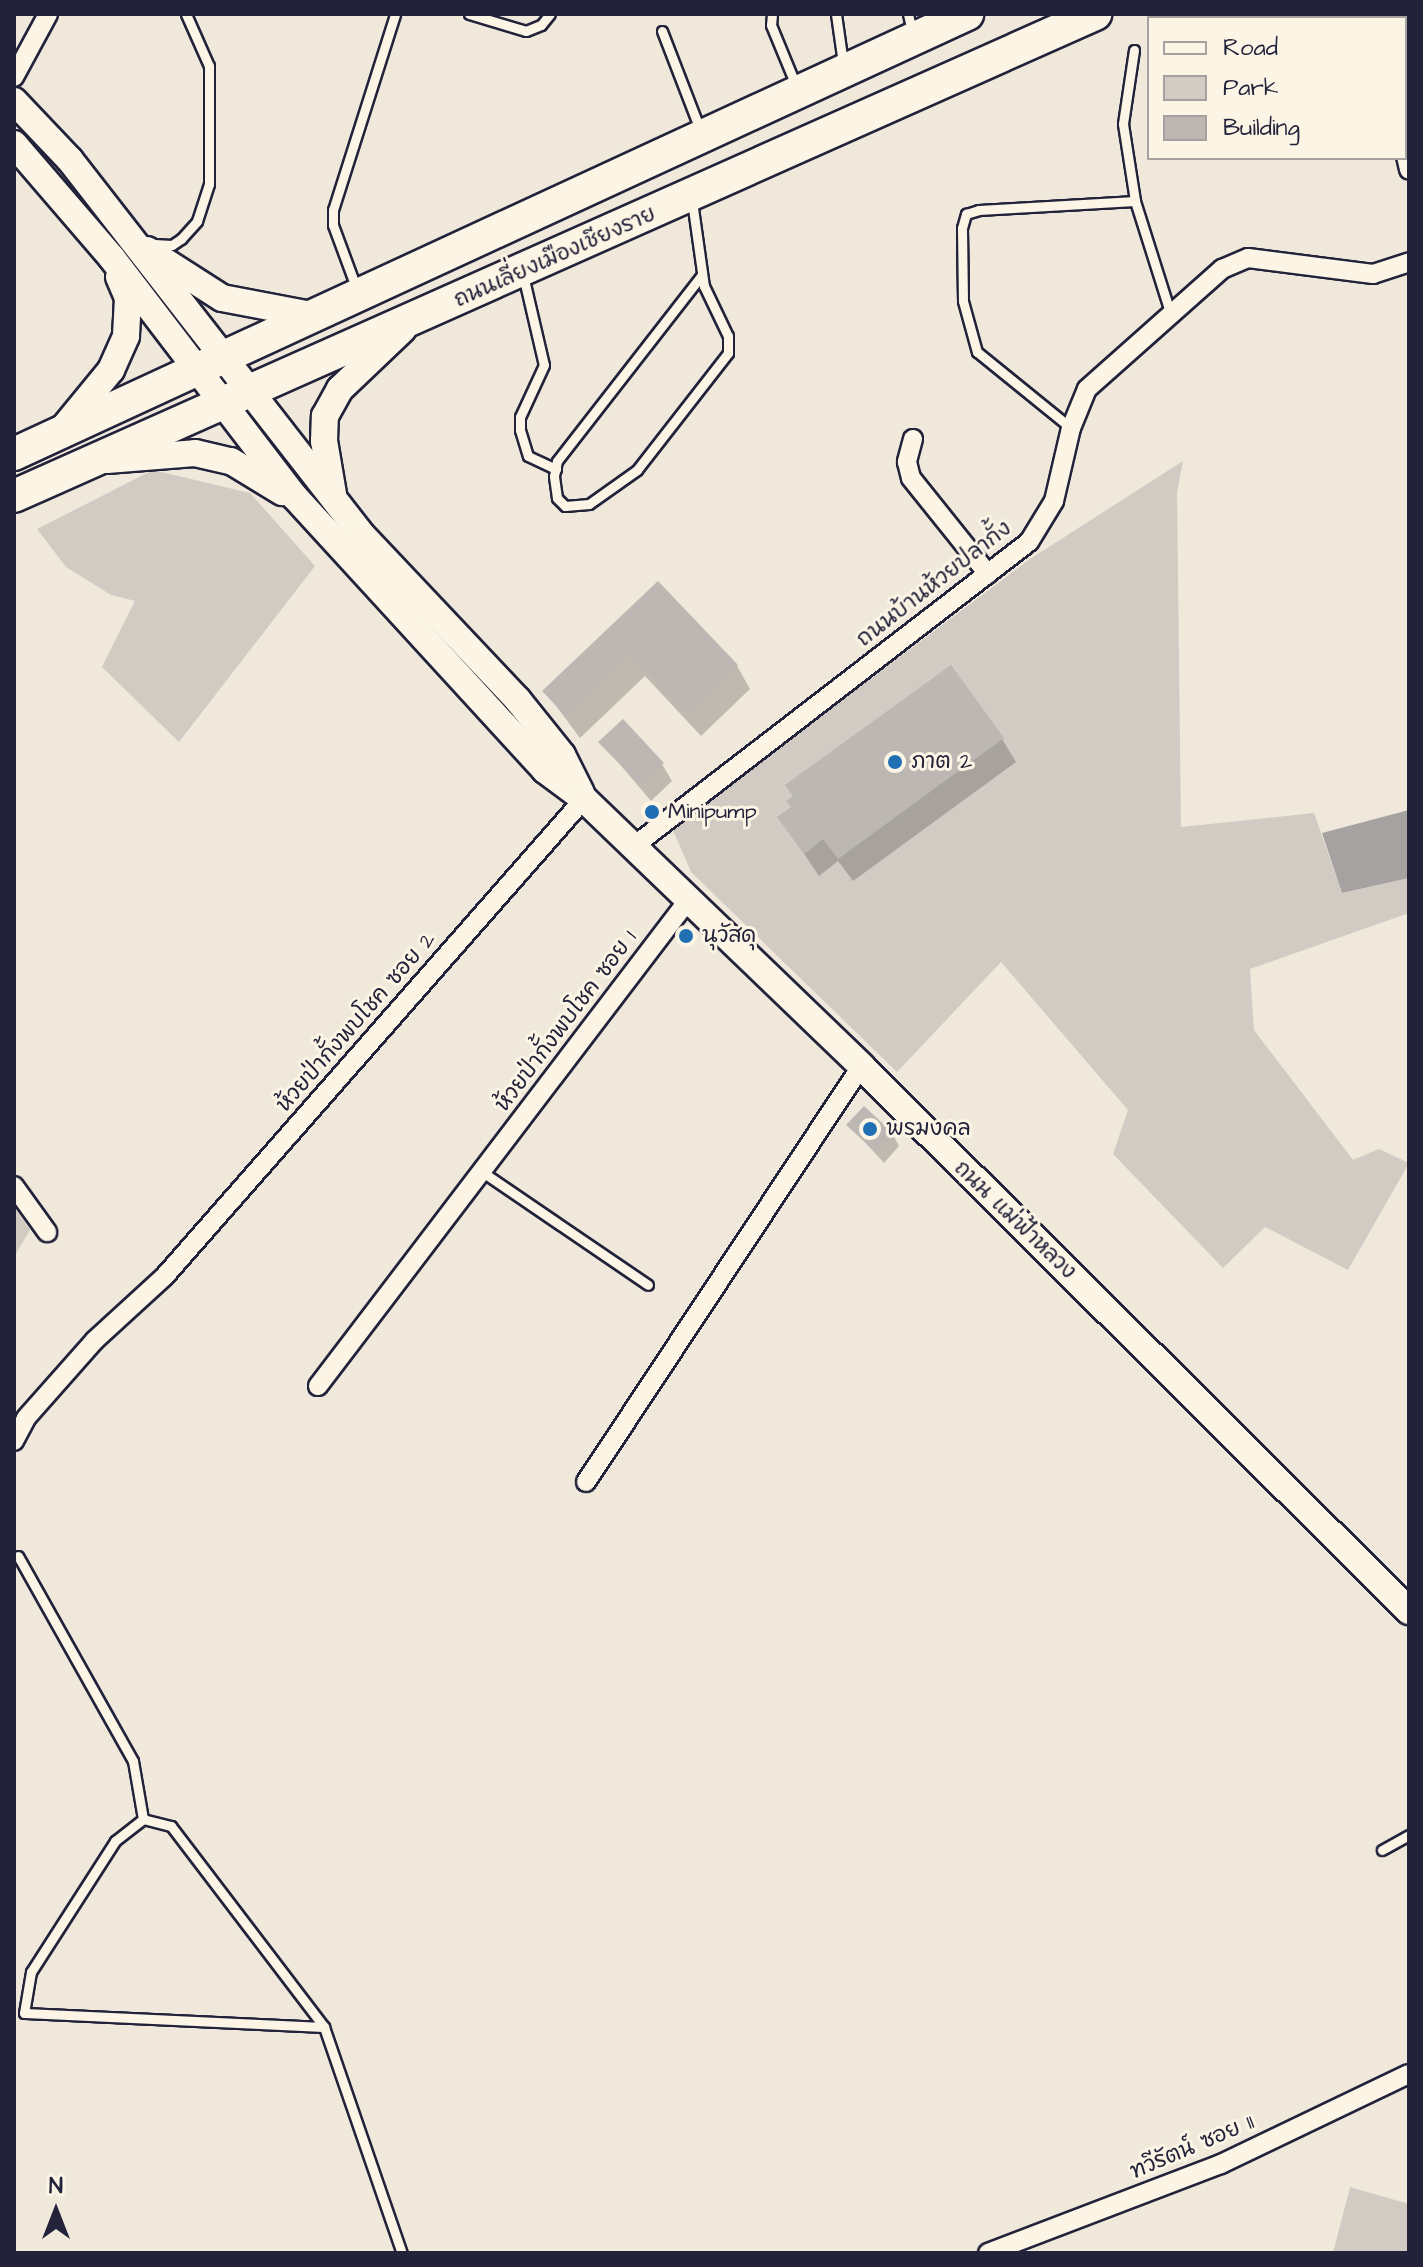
<!DOCTYPE html>
<html>
<head>
<meta charset="utf-8">
<style>
	body { margin:0 }
	#map { position:relative; width:1423px; height:2267px; overflow:hidden; background:#efe8db; font-family:"Architects Daughter","Playpen Sans Thai",sans-serif }
	div>[style] { position:absolute }
	.green>* { inset:0; background:#d1cbc3 }
	.water>* { inset:0; background:#a6a2a2 }
	.shadow>* { inset:0; background:#0003 }
	.building>* { inset:0; background:#bcb7b3 }
	.roads { filter:drop-shadow(2px 0 #22223b) drop-shadow(-2px 0 #22223b) drop-shadow(0 2px #22223b) drop-shadow(0 -2px #22223b) }
	.lane>* { height:9px; margin:-4.5px; padding:0 4.5px; transform-origin:4.5px; border-radius:4.5px; background:#fcf5e5 }
	.street>* { height:18px; margin:-9px; padding:0 9px; transform-origin:9px; border-radius:9px; background:#fcf5e5 }
	.secondary>* { height:26px; margin:-13px; padding:0 13px; transform-origin:13px; border-radius:13px; background:#fcf5e5 }
	.highway>* { height:32px; margin:-16px; padding:0 16px; transform-origin:16px; border-radius:16px; background:#fcf5e5 }
	.dots>* { width:22px; height:22px; translate:-50% -50%; box-sizing:border-box; border:4px solid #fcf5e5; border-radius:50% }
	span { translate:-50% -50%; white-space:nowrap; text-align:center; line-height:1.15; -webkit-text-stroke:6px #fcf5e5; paint-order:stroke }
	.street-label { font-size:22px; color:#22223b }
	.poi-label { font-size:22px; color:#22223b }
	.left { translate:0 -50%; text-align:left }
	.frame { position:absolute; inset:0; border:16px solid #22223b; pointer-events:none }
	.legend { position:absolute; left:1147px; top:16px; width:260px; height:144px; box-sizing:border-box; background:#fcf5e5; border:2px solid #a5a1a1; margin:0; padding:10px 14px; list-style:none; font-size:24px; color:#22223b }
	.legend li { display:flex; align-items:center; gap:16px; height:40px }
	.legend b { width:40px; border:2px solid #a5a1a1 }
	.north { position:absolute; left:16px; top:2171px; width:80px; height:80px; -webkit-text-stroke:6px #fcf5e5; paint-order:stroke; rotate:0deg; font-size:22px; font-weight:700; line-height:32px; text-align:center; color:#22223b }
	.north::after { content:''; display:block; margin:auto; width:28px; height:36px; background:#22223b; clip-path:polygon(50% 0,100% 100%,50% 72%,0 100%) }
</style>
</head>
<body>
<div id="map">
	<div class="green">
		<i style="clip-path:polygon(1183px 461px,1177px 492px,1181px 827px,1314px 813px,1342px 893px,1409px 878px,1409px 913px,1250px 969px,1254px 1030px,1353px 1160px,1379px 1149px,1409px 1163px,1348px 1270px,1265px 1227px,1223px 1268px,1113px 1154px,1128px 1110px,1001px 962px,897px 1072px,691px 872px,672px 828px,1030px 559px)"></i>
		<i style="clip-path:polygon(153px 470px,250px 493px,315px 566px,179px 742px,102px 667px,135px 601px,111px 595px,66px 567px,37px 529px)"></i>
		<i style="clip-path:polygon(14px 1207px,30px 1230px,14px 1257px)"></i>
		<i style="clip-path:polygon(1350px 2187px,1409px 2204px,1409px 2253px,1333px 2253px)"></i>
	</div>
	<div class="water">
		<i style="clip-path:polygon(1409px 810px,1409px 878px,1342px 893px,1322px 833px)"></i>
	</div>
	<div class="shadow">
		<i style="clip-path:polygon(658px 584px,737px 666px,750px 689px,701px 736px,645px 676px,580px 738px,545px 691px)"></i>
		<i style="clip-path:polygon(1002px 739px,1016px 762px,853px 881px,838px 861px,819px 876px,780px 818px)"></i>
		<i style="clip-path:polygon(601px 742px,662px 764px,672px 781px,651px 801px)"></i>
		<i style="clip-path:polygon(849px 1125px,893px 1135px,899px 1146px,884px 1163px)"></i>
	</div>
	<div class="building">
		<i style="clip-path:polygon(658px 581px,738px 665px,687px 714px,630px 654px,566px 716px,542px 691px)"></i>
		<i style="clip-path:polygon(951px 665px,1004px 738px,838px 859px,823px 839px,804px 854px,777px 817px,791px 807px,786px 801px,793px 796px,785px 785px)"></i>
		<i style="clip-path:polygon(623px 719px,664px 763px,640px 785px,598px 742px)"></i>
		<i style="clip-path:polygon(864px 1106px,894px 1134px,877px 1153px,846px 1125px)"></i>
	</div>
	<div class="roads">
		<div class="lane">
			<i style="left:469px;top:14px;width:59px;rotate:16.6deg"></i>
			<i style="left:526px;top:31px;width:16px;rotate:-22deg"></i>
			<i style="left:541px;top:25px;width:14px;rotate:-51deg"></i>
			<i style="left:772px;top:14px;width:11px;rotate:95deg"></i>
			<i style="left:771px;top:25px;width:68px;rotate:67.6deg"></i>
			<i style="left:836px;top:14px;width:49px;rotate:81.9deg"></i>
			<i style="left:908px;top:14px;width:17px;rotate:77deg"></i>
			<i style="left:662px;top:31px;width:108px;rotate:68.9deg"></i>
			<i style="left:1134px;top:50px;width:75px;rotate:98.5deg"></i>
			<i style="left:1123px;top:124px;width:78px;rotate:81.1deg"></i>
			<i style="left:1135px;top:201px;width:116px;rotate:72.5deg"></i>
			<i style="left:692px;top:201px;width:86px;rotate:82deg"></i>
			<i style="left:704px;top:286px;width:55px;rotate:64.4deg"></i>
			<i style="left:728px;top:336px;width:17px;rotate:90deg"></i>
			<i style="left:728px;top:353px;width:148px;rotate:127.9deg"></i>
			<i style="left:637px;top:470px;width:59px;rotate:144.7deg"></i>
			<i style="left:589px;top:504px;width:24px;rotate:175deg"></i>
			<i style="left:565px;top:506px;width:11px;rotate:-135deg"></i>
			<i style="left:557px;top:498px;width:22px;rotate:-98deg"></i>
			<i style="left:554px;top:476px;width:15px;rotate:-79deg"></i>
			<i style="left:557px;top:461px;width:236px;rotate:-52.1deg"></i>
			<i style="left:154px;top:244px;width:18px;rotate:3deg"></i>
			<i style="left:172px;top:245px;width:11px;rotate:-34deg"></i>
			<i style="left:181px;top:239px;width:24px;rotate:-48deg"></i>
			<i style="left:197px;top:221px;width:39px;rotate:-72deg"></i>
			<i style="left:209px;top:184px;width:118px;rotate:-90deg"></i>
			<i style="left:209px;top:66px;width:57px;rotate:-113.9deg"></i>
			<i style="left:523px;top:275px;width:92px;rotate:76.9deg"></i>
			<i style="left:544px;top:365px;width:57px;rotate:114.8deg"></i>
			<i style="left:520px;top:417px;width:13px;rotate:90deg"></i>
			<i style="left:520px;top:430px;width:27px;rotate:73deg"></i>
			<i style="left:528px;top:456px;width:31px;rotate:25deg"></i>
			<i style="left:357px;top:290px;width:69px;rotate:-110.3deg"></i>
			<i style="left:333px;top:225px;width:15px;rotate:-90deg"></i>
			<i style="left:333px;top:210px;width:206px;rotate:-72.4deg"></i>
			<i style="left:1071px;top:428px;width:121px;rotate:-141deg"></i>
			<i style="left:977px;top:352px;width:53px;rotate:-105.4deg"></i>
			<i style="left:963px;top:301px;width:73px;rotate:-90.8deg"></i>
			<i style="left:962px;top:228px;width:15px;rotate:-74deg"></i>
			<i style="left:966px;top:214px;width:14px;rotate:-17deg"></i>
			<i style="left:979px;top:210px;width:156px;rotate:-3.3deg"></i>
			<i style="left:481px;top:1171px;width:202px;rotate:34.3deg"></i>
			<i style="left:18px;top:1556px;width:235px;rotate:60.7deg"></i>
			<i style="left:133px;top:1761px;width:59px;rotate:80.2deg"></i>
			<i style="left:1382px;top:1850px;width:31px;rotate:-29deg"></i>
			<i style="left:324px;top:2027px;width:300px;rotate:-177.3deg"></i>
			<i style="left:24px;top:2013px;width:42px;rotate:-80.3deg"></i>
			<i style="left:31px;top:1972px;width:156px;rotate:-57.3deg"></i>
			<i style="left:115px;top:1841px;width:36px;rotate:-38deg"></i>
			<i style="left:143px;top:1819px;width:29px;rotate:14deg"></i>
			<i style="left:171px;top:1826px;width:253px;rotate:52.7deg"></i>
			<i style="left:324px;top:2027px;width:239px;rotate:71deg"></i>
		</div>
		<div class="street">
			<i style="left:1400px;top:18px;width:4px;rotate:-76deg"></i>
			<i style="left:14px;top:77px;width:72px;rotate:-61.6deg"></i>
			<i style="left:1405px;top:152px;width:18px;rotate:77deg"></i>
			<i style="left:913px;top:439px;width:24px;rotate:105deg"></i>
			<i style="left:907px;top:462px;width:16px;rotate:76deg"></i>
			<i style="left:911px;top:478px;width:123px;rotate:51.3deg"></i>
			<i style="left:634px;top:846px;width:498px;rotate:-37.6deg"></i>
			<i style="left:1029px;top:542px;width:48px;rotate:-58.6deg"></i>
			<i style="left:1054px;top:501px;width:75px;rotate:-76.9deg"></i>
			<i style="left:1071px;top:428px;width:42px;rotate:-67.7deg"></i>
			<i style="left:1087px;top:389px;width:181px;rotate:-41.6deg"></i>
			<i style="left:1222px;top:269px;width:28px;rotate:-23deg"></i>
			<i style="left:1248px;top:258px;width:126px;rotate:7.3deg"></i>
			<i style="left:1373px;top:274px;width:38px;rotate:-18deg"></i>
			<i style="left:14px;top:1186px;width:57px;rotate:54.3deg"></i>
			<i style="left:318px;top:1386px;width:612px;rotate:-52.7deg"></i>
			<i style="left:14px;top:1441px;width:26px;rotate:-62deg"></i>
			<i style="left:26px;top:1418px;width:104px;rotate:-48.5deg"></i>
			<i style="left:95px;top:1340px;width:93px;rotate:-42.4deg"></i>
			<i style="left:164px;top:1277px;width:636px;rotate:-48.7deg"></i>
			<i style="left:586px;top:1482px;width:499px;rotate:-56.5deg"></i>
			<i style="left:988px;top:2253px;width:249px;rotate:-20.9deg"></i>
			<i style="left:1221px;top:2164px;width:208px;rotate:-25.6deg"></i>
		</div>
		<div class="secondary">
			<i style="left:14px;top:101px;width:81px;rotate:46.5deg"></i>
			<i style="left:70px;top:160px;width:472px;rotate:52.1deg"></i>
			<i style="left:360px;top:533px;width:228px;rotate:46.6deg"></i>
			<i style="left:517px;top:699px;width:72px;rotate:51.2deg"></i>
			<i style="left:562px;top:755px;width:42px;rotate:63.4deg"></i>
			<i style="left:14px;top:144px;width:150px;rotate:49.3deg"></i>
			<i style="left:112px;top:258px;width:300px;rotate:52.6deg"></i>
			<i style="left:294px;top:496px;width:372px;rotate:47.5deg"></i>
			<i style="left:545px;top:770px;width:49px;rotate:36.6deg"></i>
			<i style="left:584px;top:799px;width:385px;rotate:43.9deg"></i>
			<i style="left:861px;top:1066px;width:773px;rotate:44.84deg"></i>
			<i style="left:147px;top:250px;width:89px;rotate:32.6deg"></i>
			<i style="left:222px;top:298px;width:91px;rotate:10.8deg"></i>
			<i style="left:61px;top:431px;width:79px;rotate:-50.7deg"></i>
			<i style="left:111px;top:370px;width:37px;rotate:-66deg"></i>
			<i style="left:126px;top:336px;width:38px;rotate:-87deg"></i>
			<i style="left:128px;top:298px;width:23px;rotate:-113deg"></i>
			<i style="left:107px;top:460px;width:88px;rotate:-4.5deg"></i>
			<i style="left:195px;top:453px;width:37px;rotate:13deg"></i>
			<i style="left:231px;top:461px;width:60px;rotate:31.3deg"></i>
			<i style="left:333px;top:494px;width:54px;rotate:-99.6deg"></i>
			<i style="left:324px;top:441px;width:25px;rotate:-88deg"></i>
			<i style="left:325px;top:416px;width:31px;rotate:-61deg"></i>
			<i style="left:340px;top:389px;width:87px;rotate:-43.6deg"></i>
		</div>
		<div class="highway">
			<i style="left:14px;top:454px;width:1050px;rotate:-24.78deg"></i>
			<i style="left:14px;top:496px;width:1184px;rotate:-24.03deg"></i>
		</div>
	</div>
	<div class="dots">
		<i style="left:895px;top:762px;background:#1f6fb2"></i>
		<i style="left:652px;top:812px;background:#1f6fb2"></i>
		<i style="left:686px;top:936px;background:#1f6fb2"></i>
		<i style="left:870px;top:1129px;background:#1f6fb2"></i>
	</div>
	<div class="street-label">
		<span style="left:555px;top:257px;rotate:-24deg">ถนนเลี่ยงเมืองเชียงราย</span>
		<span style="left:934px;top:584px;rotate:-38deg">ถนนบ้านห้วยปลากั้ง</span>
		<span style="left:566px;top:1021px;rotate:-53deg">ห้วยป่ากั้งพบโชค ซอย 1</span>
		<span style="left:356px;top:1022px;rotate:-49deg">ห้วยป่ากั้งพบโชค ซอย 2</span>
		<span style="left:1015px;top:1220px;rotate:44deg">ถนน แม่ฟ้าหลวง</span>
		<span style="left:1192px;top:2147px;rotate:-23deg">ทวีรัตน์ ซอย 11</span>
	</div>
	<div class="poi-label">
		<span class="left" style="left:911px;top:762px">ภาต 2</span>
		<span class="left" style="left:668px;top:812px">Minipump</span>
		<span class="left" style="left:702px;top:936px">นุวัสดุ</span>
		<span class="left" style="left:886px;top:1129px">พรมงคล</span>
	</div>
	<div class="frame"></div>
	<ul class="legend">
	<li><b style="height:10px;background:#fcf5e5"></b>Road</li>
	<li><b style="height:22px;background:#d1cbc3"></b>Park</li>
	<li><b style="height:22px;background:#bcb7b3"></b>Building</li>
	</ul>
	<div class="north">N</div>
</div>
</body>
</html>
